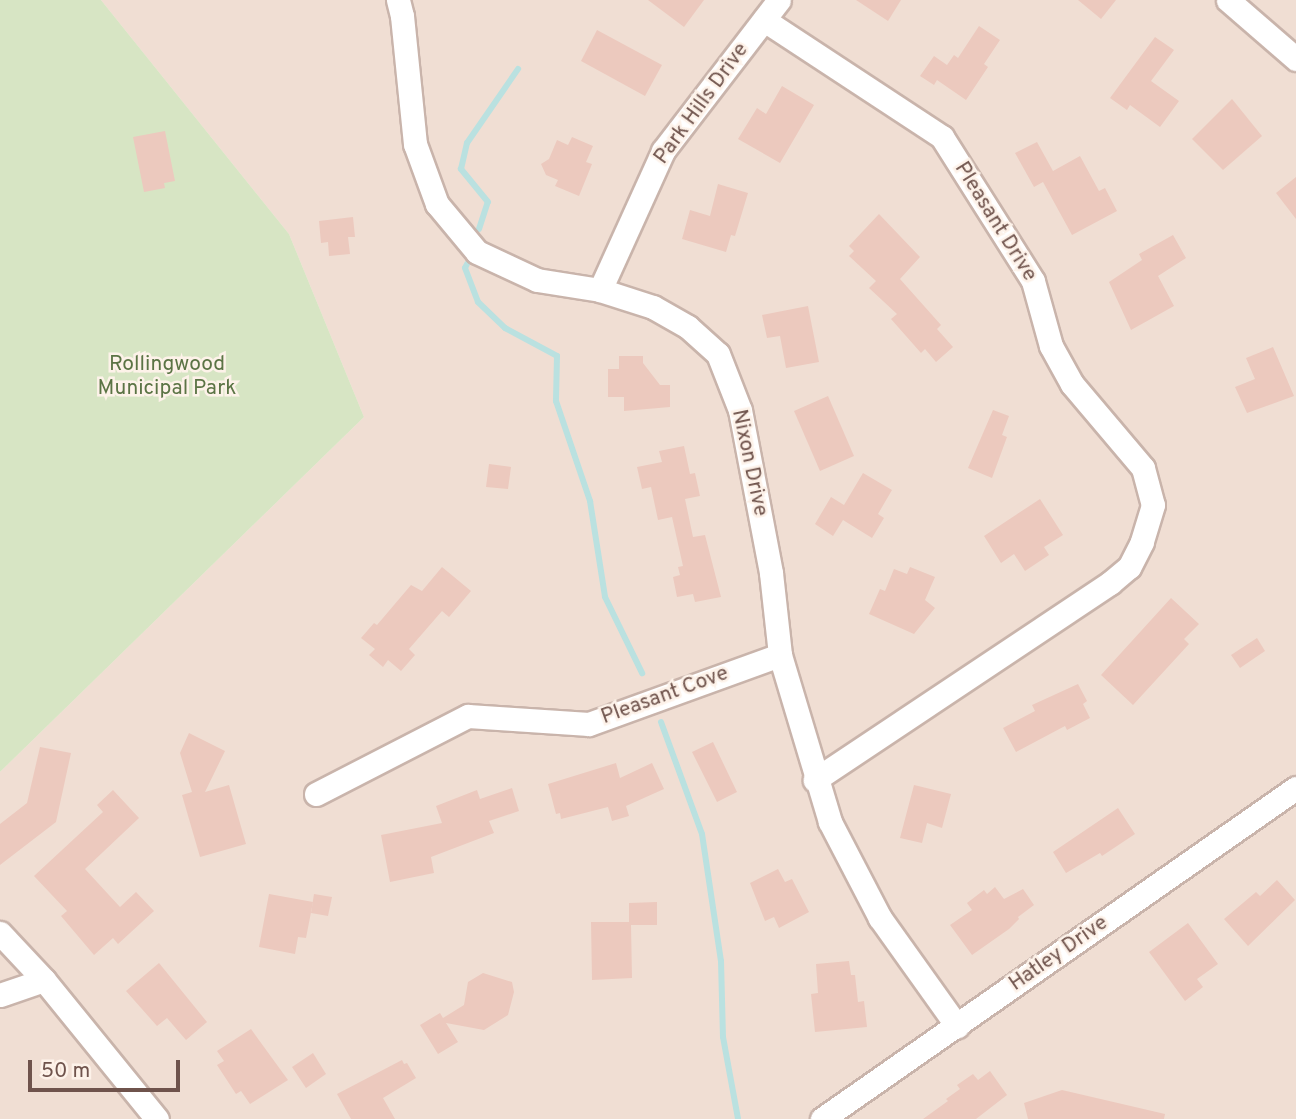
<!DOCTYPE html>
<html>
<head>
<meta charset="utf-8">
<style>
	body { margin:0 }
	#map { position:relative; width:1296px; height:1119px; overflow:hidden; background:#faede3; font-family:Overpass,sans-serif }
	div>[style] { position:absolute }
	.residential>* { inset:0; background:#f0ded3 }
	.green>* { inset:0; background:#d7e5c4 }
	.stream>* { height:6px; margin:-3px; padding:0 3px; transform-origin:3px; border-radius:3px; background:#bae1e0 }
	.building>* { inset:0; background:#ecc9be }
	.roads { filter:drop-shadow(2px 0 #c9b4ab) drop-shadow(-2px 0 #c9b4ab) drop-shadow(0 2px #c9b4ab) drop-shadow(0 -2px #c9b4ab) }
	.street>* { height:23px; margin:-11.5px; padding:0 11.5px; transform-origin:11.5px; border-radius:11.5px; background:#fff }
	span { translate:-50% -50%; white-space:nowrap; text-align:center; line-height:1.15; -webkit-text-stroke:5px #fdf2e9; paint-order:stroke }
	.street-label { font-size:21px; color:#6f534c }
	.park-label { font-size:21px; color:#5b7445 }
	.scale { position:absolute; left:28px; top:1060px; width:152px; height:32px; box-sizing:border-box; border:4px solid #6f534c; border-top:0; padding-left:9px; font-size:21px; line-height:24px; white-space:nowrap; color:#6f534c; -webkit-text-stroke:5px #fdf2e9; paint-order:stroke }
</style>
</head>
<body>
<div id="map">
	<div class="residential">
		<i style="clip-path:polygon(101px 0,1296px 0,1296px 1119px,0 1119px,0 772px,364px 417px,289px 234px)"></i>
	</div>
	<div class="green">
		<i style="clip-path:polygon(0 0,101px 0,289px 234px,364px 417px,0 772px)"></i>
	</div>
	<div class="stream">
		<i style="left:479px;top:229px;width:28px;rotate:-72deg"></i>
		<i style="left:488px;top:202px;width:43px;rotate:-129.3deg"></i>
		<i style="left:461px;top:169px;width:27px;rotate:-77deg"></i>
		<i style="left:467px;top:143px;width:90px;rotate:-55.4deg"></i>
		<i style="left:467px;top:264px;width:4px;rotate:117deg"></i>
		<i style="left:465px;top:268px;width:36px;rotate:69deg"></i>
		<i style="left:478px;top:302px;width:37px;rotate:44deg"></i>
		<i style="left:505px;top:328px;width:59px;rotate:28.3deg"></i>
		<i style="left:557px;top:356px;width:45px;rotate:91.3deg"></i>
		<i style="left:556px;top:401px;width:106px;rotate:71.2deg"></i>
		<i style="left:590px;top:501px;width:97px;rotate:81.1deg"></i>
		<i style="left:605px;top:597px;width:85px;rotate:64deg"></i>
		<i style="left:661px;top:722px;width:119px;rotate:69.9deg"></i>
		<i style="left:702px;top:834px;width:128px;rotate:81.5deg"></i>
		<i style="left:721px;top:961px;width:76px;rotate:88.5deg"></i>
		<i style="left:723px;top:1037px;width:83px;rotate:79.6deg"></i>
	</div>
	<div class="building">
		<i style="clip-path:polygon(648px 0,704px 0,684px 27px)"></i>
		<i style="clip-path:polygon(856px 0,901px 0,888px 21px)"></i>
		<i style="clip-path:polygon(1078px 0,1116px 0,1101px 19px)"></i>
		<i style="clip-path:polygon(979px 26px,1000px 40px,984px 64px,988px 67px,966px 100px,937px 80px,934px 85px,920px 76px,934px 56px,947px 65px,954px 55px,958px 58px)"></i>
		<i style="clip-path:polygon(597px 30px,662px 65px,645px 96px,581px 61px)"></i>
		<i style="clip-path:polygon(1155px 37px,1174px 50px,1151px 81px,1179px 101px,1160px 127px,1130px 105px,1127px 110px,1110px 98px)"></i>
		<i style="clip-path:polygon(782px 86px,814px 105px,780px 163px,738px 139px,757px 108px,766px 114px)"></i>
		<i style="clip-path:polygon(1232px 99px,1262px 136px,1223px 170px,1192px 139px)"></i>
		<i style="clip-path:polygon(165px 131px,175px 181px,164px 183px,165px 188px,144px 192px,133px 137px)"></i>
		<i style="clip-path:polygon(572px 137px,593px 146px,586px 162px,592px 164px,579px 196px,555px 186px,558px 180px,546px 175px,541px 164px,549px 159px,557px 140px,568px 145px)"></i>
		<i style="clip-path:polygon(1037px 142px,1053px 171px,1080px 156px,1099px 191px,1105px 188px,1117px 211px,1072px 235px,1043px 182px,1034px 187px,1015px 153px)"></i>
		<i style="clip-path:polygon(1296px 177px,1296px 219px,1276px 193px)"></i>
		<i style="clip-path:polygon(718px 184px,748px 193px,735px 236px,731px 235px,726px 252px,682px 239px,690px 210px,710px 216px)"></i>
		<i style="clip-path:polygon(879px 214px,920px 257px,900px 279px,941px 325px,937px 329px,953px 347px,936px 362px,925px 349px,921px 353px,891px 319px,897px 314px,869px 288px,876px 281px,849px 256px,854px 251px,849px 246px)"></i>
		<i style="clip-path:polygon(353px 217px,355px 237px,348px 237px,350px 254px,329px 256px,328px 242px,321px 243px,319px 221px)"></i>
		<i style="clip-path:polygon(1173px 235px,1186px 258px,1158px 276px,1174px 306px,1131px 330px,1109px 282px,1142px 260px,1139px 254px)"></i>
		<i style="clip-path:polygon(808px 306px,819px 362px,786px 368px,780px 336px,767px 338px,762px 315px)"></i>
		<i style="clip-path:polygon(1273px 347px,1294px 396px,1247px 413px,1235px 387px,1255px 379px,1246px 358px)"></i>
		<i style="clip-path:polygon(619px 356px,643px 356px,643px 363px,660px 385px,670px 385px,670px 407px,624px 411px,624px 397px,608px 397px,608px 369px,619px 369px)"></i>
		<i style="clip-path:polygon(828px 396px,854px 456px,820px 471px,794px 411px)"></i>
		<i style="clip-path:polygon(993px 410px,1009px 416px,1002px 435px,1007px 437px,992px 478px,968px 468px)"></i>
		<i style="clip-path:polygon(684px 446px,690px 474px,695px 473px,700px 496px,685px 499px,693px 537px,705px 535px,721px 597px,695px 602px,693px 594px,677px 597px,673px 577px,680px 575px,678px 567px,683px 566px,672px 517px,658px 520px,651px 487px,642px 489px,637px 467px,662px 462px,659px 451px)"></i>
		<i style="clip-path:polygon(489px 464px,511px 467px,508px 489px,486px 487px)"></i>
		<i style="clip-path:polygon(863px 473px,892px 490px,878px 514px,884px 518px,872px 538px,843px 520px,833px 536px,815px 524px,831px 497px,844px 505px)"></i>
		<i style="clip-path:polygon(1040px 499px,1063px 535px,1044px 547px,1049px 555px,1025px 571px,1014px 554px,1001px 563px,984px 536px)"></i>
		<i style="clip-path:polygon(442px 567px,471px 591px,449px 617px,442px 611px,409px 649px,415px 655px,401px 671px,388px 660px,383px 667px,369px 655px,375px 649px,361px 638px,374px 623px,377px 625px,411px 585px,422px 591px)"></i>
		<i style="clip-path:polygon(910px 567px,935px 577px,925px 600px,935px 608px,914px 634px,869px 614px,880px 589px,885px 591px,894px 569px,907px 574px)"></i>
		<i style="clip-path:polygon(1171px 598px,1199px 624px,1184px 639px,1189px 644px,1133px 705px,1101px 675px)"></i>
		<i style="clip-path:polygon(1257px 638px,1265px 651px,1240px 668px,1231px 655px)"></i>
		<i style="clip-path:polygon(1078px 684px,1087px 701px,1083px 704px,1090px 718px,1067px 730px,1065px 726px,1016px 752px,1003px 728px,1035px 711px,1032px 705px)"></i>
		<i style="clip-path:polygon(189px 733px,225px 751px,205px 792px,229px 785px,246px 844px,200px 857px,182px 795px,192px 792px,180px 753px)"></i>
		<i style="clip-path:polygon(713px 742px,737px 792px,717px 802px,692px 752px)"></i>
		<i style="clip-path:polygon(40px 747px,71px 753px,56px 822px,0 865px,0 824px,27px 803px)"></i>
		<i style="clip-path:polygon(616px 763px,620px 778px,652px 763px,664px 789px,626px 806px,629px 816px,612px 821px,608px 807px,561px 819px,560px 813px,556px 814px,548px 784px)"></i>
		<i style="clip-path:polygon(914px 785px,951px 794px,942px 828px,927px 823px,922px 843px,900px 838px)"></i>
		<i style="clip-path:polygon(512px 788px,519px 811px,489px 821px,494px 833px,431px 857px,434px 873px,390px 882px,381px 835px,442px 823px,436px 806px,477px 790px,480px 799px)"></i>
		<i style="clip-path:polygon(113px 790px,139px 818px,85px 869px,120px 907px,136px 892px,154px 911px,118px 944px,113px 938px,94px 955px,61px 916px,67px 911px,34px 876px,103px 812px,97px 805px)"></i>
		<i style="clip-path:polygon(1118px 808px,1135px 834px,1102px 856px,1100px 853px,1066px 873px,1053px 852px)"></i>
		<i style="clip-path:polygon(778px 869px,785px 882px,792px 879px,809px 912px,779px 928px,774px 917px,765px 921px,750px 883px)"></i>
		<i style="clip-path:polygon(1277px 880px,1295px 900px,1248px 946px,1224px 919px,1256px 892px,1260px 896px)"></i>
		<i style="clip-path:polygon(995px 887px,1004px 899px,1023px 889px,1034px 905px,1018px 917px,1019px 919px,1009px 929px,972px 955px,950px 925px,972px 910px,967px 903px,984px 890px,987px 894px)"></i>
		<i style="clip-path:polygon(269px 894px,313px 902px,306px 938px,298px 937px,295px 954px,259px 947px)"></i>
		<i style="clip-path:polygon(314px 894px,332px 897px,328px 916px,311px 913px)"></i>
		<i style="clip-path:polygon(657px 902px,657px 925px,631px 925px,632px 978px,592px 980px,591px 922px,629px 922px,629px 903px)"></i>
		<i style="clip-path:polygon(1188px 923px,1218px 964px,1197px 979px,1203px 987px,1185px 1001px,1149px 952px)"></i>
		<i style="clip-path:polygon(849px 961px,851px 975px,855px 975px,858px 1002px,864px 1001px,867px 1027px,815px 1032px,811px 994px,818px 993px,816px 964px)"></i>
		<i style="clip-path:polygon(159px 963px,207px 1022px,186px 1040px,167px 1018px,157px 1026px,126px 991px)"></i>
		<i style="clip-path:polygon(483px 973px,512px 982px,514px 992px,508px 1015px,484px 1030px,446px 1023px,458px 1042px,438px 1054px,420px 1025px,440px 1013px,443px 1018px,464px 1005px,468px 982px)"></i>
		<i style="clip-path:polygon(251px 1029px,288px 1080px,250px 1104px,241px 1091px,236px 1094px,217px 1065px,224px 1061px,217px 1051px)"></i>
		<i style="clip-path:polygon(313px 1053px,326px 1074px,306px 1088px,292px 1067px)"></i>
		<i style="clip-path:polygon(402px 1060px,404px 1064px,407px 1063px,416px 1078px,383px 1098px,395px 1119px,351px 1119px,337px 1094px)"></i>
		<i style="clip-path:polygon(990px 1071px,1007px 1095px,976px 1119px,923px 1119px,948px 1101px,946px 1099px,960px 1089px,957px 1085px,973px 1074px,978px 1080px)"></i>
		<i style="clip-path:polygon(1062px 1090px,1165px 1114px,1164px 1119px,1028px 1119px,1024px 1103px)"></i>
	</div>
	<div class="roads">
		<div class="street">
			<i style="left:398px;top:0;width:16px;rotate:76deg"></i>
			<i style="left:402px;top:16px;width:129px;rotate:84.2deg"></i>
			<i style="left:415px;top:144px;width:64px;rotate:69.9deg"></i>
			<i style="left:437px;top:204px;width:62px;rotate:50.2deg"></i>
			<i style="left:477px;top:252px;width:66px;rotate:25deg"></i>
			<i style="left:537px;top:280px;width:64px;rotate:9deg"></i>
			<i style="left:600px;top:290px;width:56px;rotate:17.8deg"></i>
			<i style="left:653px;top:307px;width:40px;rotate:29.7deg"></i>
			<i style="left:688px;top:327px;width:40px;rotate:42deg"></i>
			<i style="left:718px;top:354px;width:60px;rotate:68.6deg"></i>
			<i style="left:740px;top:410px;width:166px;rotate:79.2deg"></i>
			<i style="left:771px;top:573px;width:82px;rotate:83.7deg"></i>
			<i style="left:780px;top:655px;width:174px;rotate:73.3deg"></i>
			<i style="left:830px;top:822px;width:108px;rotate:62.5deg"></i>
			<i style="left:880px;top:918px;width:133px;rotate:54.5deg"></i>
			<i style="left:1228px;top:0;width:90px;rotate:40.9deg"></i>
			<i style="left:764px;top:20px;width:213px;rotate:33.3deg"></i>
			<i style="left:942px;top:137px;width:170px;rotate:57.7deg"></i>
			<i style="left:1033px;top:281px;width:67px;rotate:74.5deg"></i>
			<i style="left:1051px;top:346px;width:43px;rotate:61.1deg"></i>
			<i style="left:1072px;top:384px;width:110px;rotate:49.8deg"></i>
			<i style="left:1143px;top:468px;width:38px;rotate:75deg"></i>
			<i style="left:1153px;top:505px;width:39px;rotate:107deg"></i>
			<i style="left:1142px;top:542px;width:28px;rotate:117deg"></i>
			<i style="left:1129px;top:567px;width:25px;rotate:140deg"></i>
			<i style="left:1110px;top:583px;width:355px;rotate:146.3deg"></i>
			<i style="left:600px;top:290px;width:153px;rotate:-65.6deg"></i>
			<i style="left:663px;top:151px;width:190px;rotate:-52.5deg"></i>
			<i style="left:316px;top:794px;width:171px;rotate:-27.2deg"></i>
			<i style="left:468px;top:716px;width:121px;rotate:3.8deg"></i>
			<i style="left:589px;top:724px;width:203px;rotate:-19.9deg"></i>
			<i style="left:0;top:933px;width:64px;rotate:46.9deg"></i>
			<i style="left:44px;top:980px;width:179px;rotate:50.9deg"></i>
			<i style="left:0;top:995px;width:46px;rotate:-18.8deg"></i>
			<i style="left:822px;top:1119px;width:578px;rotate:-34.93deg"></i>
		</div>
	</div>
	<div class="street-label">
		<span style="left:702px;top:104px;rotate:-54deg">Park Hills Drive</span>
		<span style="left:995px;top:222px;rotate:58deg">Pleasant Drive</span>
		<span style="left:749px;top:463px;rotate:78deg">Nixon Drive</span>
		<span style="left:665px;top:696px;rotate:-20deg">Pleasant Cove</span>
		<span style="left:1059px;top:954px;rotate:-35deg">Hatley Drive</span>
	</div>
	<div class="park-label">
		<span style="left:167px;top:377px">Rollingwood<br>Municipal Park</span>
	</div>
	<div class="scale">50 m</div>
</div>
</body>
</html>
